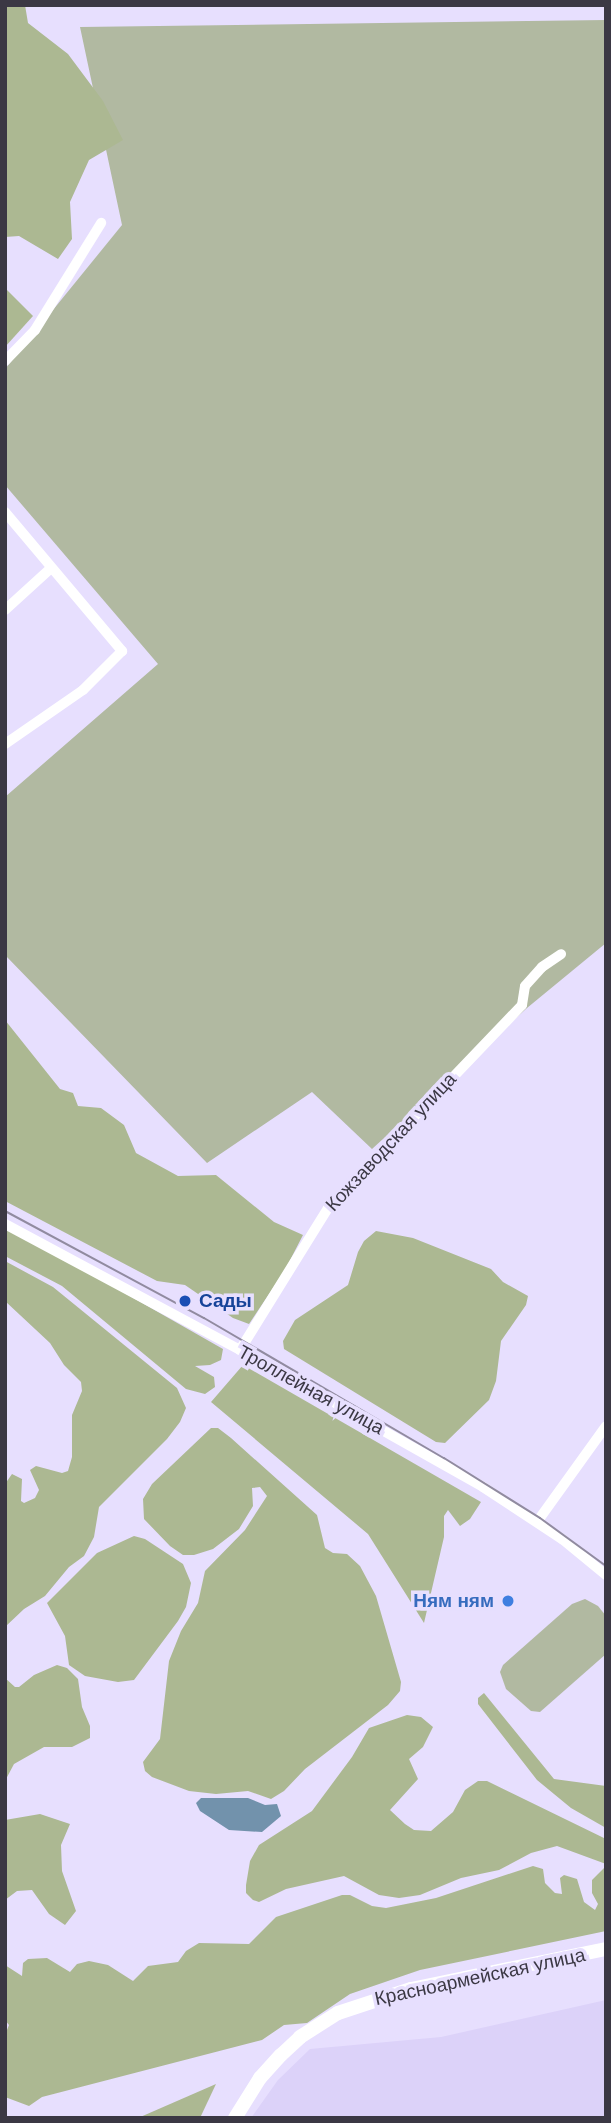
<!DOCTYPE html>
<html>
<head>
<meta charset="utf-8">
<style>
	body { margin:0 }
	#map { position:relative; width:611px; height:2123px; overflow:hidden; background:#e7dffe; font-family:Helvetica,sans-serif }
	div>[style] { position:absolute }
	.built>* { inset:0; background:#dcd2f9 }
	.green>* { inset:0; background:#b1b9a1 }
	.forest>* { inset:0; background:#acb892 }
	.water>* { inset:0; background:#7292ac }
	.minor>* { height:10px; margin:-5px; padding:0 5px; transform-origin:5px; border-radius:5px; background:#fff }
	.major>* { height:14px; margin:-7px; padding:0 7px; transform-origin:7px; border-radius:7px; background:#fff }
	.tram>* { height:2px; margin:-1px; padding:0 1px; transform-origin:1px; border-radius:1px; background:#918ba0 }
	.dots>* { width:19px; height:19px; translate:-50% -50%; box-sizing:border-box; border:4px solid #e7dffe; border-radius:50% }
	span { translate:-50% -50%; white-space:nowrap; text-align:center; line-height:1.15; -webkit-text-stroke:7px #e7dffe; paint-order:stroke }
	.street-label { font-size:19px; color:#3b3844 }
	.transit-label { font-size:19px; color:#164399; font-weight:700 }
	.left { translate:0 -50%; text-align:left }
	.shop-label { font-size:19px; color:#366cbe; font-weight:700 }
	.right { translate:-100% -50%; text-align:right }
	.frame { position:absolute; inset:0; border:7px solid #3b3844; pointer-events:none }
</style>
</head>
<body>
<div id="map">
	<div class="built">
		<i style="clip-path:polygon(606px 2000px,606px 2118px,251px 2118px,278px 2080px,310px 2049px,441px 2037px)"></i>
	</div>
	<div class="green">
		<i style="clip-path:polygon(606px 20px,606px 943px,527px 1008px,372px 1149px,312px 1092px,207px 1163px,5px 955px,5px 797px,158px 664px,5px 485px,5px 369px,122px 225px,80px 27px)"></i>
		<i style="clip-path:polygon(585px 1599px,598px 1606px,606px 1616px,606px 1654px,540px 1712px,531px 1711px,506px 1689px,500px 1672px,503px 1665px,572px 1604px)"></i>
	</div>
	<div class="forest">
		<i style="clip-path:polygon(5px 5px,25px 5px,28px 23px,68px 54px,103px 101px,123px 140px,89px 160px,70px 202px,72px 239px,58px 259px,19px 236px,5px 237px)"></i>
		<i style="clip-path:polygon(5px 288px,33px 316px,5px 347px)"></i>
		<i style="clip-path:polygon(5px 1020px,60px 1089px,73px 1093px,78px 1106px,101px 1108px,124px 1125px,136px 1153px,178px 1176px,216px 1175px,274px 1222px,303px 1235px,285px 1270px,249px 1324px,233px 1318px,185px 1285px,157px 1281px,5px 1201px)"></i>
		<i style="clip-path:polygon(5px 1225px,223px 1349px,221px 1360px,210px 1365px,195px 1366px,214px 1377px,215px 1387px,205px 1394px,186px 1389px,62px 1286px,5px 1256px)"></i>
		<i style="clip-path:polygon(376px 1231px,413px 1238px,491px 1269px,503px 1282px,528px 1296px,526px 1305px,501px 1341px,496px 1381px,489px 1400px,445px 1443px,436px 1442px,284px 1349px,283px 1341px,295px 1320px,348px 1285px,358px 1252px,364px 1241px)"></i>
		<i style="clip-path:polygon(5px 1261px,53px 1287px,177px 1388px,186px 1408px,180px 1422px,167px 1439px,99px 1507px,94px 1537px,84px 1556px,69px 1567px,45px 1596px,24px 1609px,5px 1627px,5px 1484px,12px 1474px,22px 1479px,21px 1501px,24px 1503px,35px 1498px,39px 1490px,30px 1470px,36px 1466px,62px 1473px,68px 1471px,72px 1457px,72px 1415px,82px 1391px,81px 1382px,64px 1365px,50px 1343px,5px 1301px)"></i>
		<i style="clip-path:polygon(243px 1365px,481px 1502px,470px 1519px,460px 1526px,448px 1510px,444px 1516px,444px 1537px,424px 1623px,368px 1534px,211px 1402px)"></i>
		<i style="clip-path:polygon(211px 1428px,218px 1428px,231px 1438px,317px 1515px,325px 1548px,333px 1553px,347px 1554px,360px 1566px,376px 1596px,401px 1682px,400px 1691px,388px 1705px,305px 1769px,284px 1791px,271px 1799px,248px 1791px,216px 1794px,189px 1791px,152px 1777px,145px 1771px,143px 1762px,160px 1739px,169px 1661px,181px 1631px,198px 1603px,205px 1571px,245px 1530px,267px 1496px,260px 1487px,252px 1488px,253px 1506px,239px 1529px,213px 1549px,194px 1555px,183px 1555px,170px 1546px,144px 1519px,143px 1499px,152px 1484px)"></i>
		<i style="clip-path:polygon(134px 1536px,145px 1539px,183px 1564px,191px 1583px,186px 1607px,178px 1621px,134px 1680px,118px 1682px,85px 1676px,69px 1665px,65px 1636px,47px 1603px,97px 1553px)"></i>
		<i style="clip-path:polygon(57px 1665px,67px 1668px,78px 1679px,82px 1707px,90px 1726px,90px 1738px,72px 1747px,44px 1747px,14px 1764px,5px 1781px,5px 1678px,15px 1687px,19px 1687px,34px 1675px)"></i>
		<i style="clip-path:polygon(484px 1693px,554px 1779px,606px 1786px,606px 1828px,571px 1808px,537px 1780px,478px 1704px,478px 1698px)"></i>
		<i style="clip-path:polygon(407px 1715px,421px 1717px,433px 1727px,423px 1747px,409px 1759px,418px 1779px,390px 1810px,405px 1824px,414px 1830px,431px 1831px,453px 1812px,465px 1790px,478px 1781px,487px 1781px,606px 1839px,606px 1864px,557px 1846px,531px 1853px,499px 1870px,461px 1878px,420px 1895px,399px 1898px,379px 1895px,344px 1876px,286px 1889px,259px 1902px,253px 1900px,246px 1893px,246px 1885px,250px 1861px,259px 1845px,312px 1811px,352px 1757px,369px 1728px)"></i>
		<i style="clip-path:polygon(40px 1814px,70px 1824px,61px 1845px,62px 1871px,76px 1911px,65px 1925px,49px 1914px,32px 1890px,17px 1891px,5px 1900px,5px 1820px)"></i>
		<i style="clip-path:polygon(533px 1866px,543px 1869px,545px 1883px,555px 1893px,562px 1894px,560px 1878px,564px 1875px,577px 1879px,584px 1902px,595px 1910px,598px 1904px,592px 1893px,592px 1880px,606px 1866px,606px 1931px,420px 1970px,350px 1994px,307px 2023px,284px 2025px,262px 2040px,42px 2097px,29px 2106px,5px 2097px,5px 2035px,9px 2025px,5px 2020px,5px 1965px,22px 1976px,23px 1963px,28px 1959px,47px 1958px,70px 1972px,77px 1964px,89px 1961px,108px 1965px,133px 1981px,148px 1966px,178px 1962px,186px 1951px,199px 1943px,249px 1944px,276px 1917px,342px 1895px,350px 1895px,372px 1906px,386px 1908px,436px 1898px)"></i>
		<i style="clip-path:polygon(216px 2084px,200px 2118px,138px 2118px)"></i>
	</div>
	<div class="water">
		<i style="clip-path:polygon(201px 1798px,248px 1798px,265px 1805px,277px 1804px,281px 1816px,262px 1832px,229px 1830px,200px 1811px,196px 1803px)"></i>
	</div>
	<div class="minor">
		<i style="left:5px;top:361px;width:43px;rotate:-45.9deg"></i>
		<i style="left:35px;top:330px;width:126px;rotate:-58.3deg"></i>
		<i style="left:5px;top:512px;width:182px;rotate:49.9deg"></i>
		<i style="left:122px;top:651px;width:55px;rotate:135deg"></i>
		<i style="left:83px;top:690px;width:95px;rotate:145.3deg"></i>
		<i style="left:5px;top:610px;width:62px;rotate:-42.4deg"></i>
		<i style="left:5px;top:1224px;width:267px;rotate:28.2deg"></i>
		<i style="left:240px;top:1350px;width:279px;rotate:29.4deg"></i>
		<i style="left:483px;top:1487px;width:95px;rotate:33.4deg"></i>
		<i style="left:562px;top:1539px;width:57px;rotate:39.3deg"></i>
		<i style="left:240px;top:1350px;width:167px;rotate:-58.2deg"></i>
		<i style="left:328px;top:1208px;width:281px;rotate:-46.3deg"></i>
		<i style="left:522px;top:1005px;width:19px;rotate:-81deg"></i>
		<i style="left:525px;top:986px;width:25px;rotate:-48deg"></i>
		<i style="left:542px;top:967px;width:23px;rotate:-34deg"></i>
		<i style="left:537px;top:1522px;width:118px;rotate:-54.3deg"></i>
	</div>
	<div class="major">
		<i style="left:235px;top:2118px;width:47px;rotate:-58deg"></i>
		<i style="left:260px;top:2078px;width:31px;rotate:-48deg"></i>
		<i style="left:281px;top:2055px;width:26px;rotate:-43deg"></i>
		<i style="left:300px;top:2037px;width:45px;rotate:-32.3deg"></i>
		<i style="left:338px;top:2013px;width:77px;rotate:-18.2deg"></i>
		<i style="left:411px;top:1989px;width:199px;rotate:-11.6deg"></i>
	</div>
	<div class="tram">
		<i style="left:5px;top:1211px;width:226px;rotate:28.3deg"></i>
		<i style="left:204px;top:1318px;width:278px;rotate:30.3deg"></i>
		<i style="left:444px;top:1458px;width:113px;rotate:32deg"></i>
		<i style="left:540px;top:1518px;width:82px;rotate:36deg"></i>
	</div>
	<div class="dots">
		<i style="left:185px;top:1301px;background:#1a4fb4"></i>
		<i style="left:508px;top:1601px;background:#3f7fe0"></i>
	</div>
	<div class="street-label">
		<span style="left:391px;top:1142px;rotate:-47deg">Кожзаводская улица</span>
		<span style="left:311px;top:1390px;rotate:29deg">Троллейная улица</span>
		<span style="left:480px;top:1977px;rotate:-12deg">Красноармейская улица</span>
	</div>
	<div class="transit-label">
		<span class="left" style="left:199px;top:1301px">Сады</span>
	</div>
	<div class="shop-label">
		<span class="right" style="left:494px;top:1601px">Ням ням</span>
	</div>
	<div class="frame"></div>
</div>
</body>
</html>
